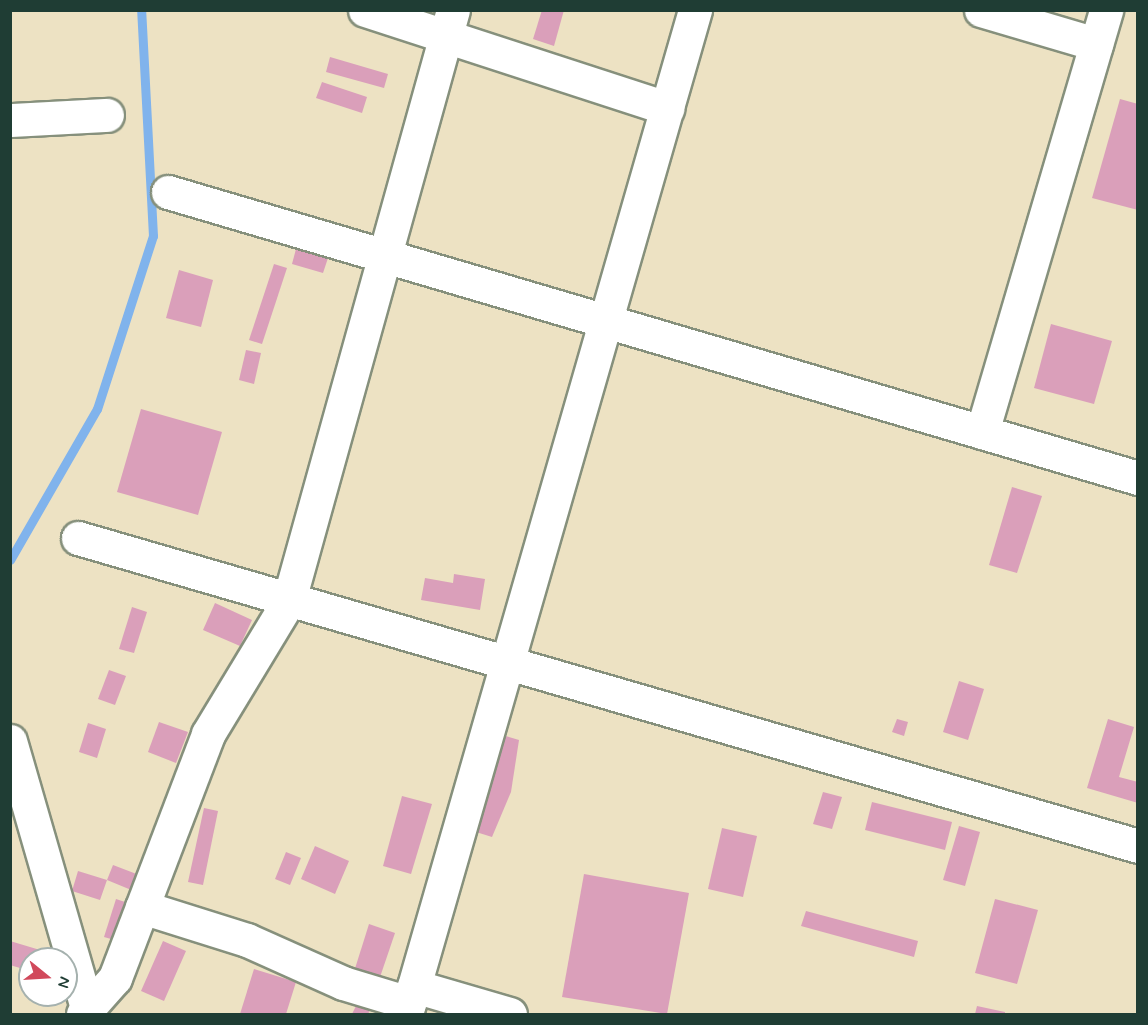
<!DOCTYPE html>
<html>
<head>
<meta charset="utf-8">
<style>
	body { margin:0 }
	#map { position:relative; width:1148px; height:1025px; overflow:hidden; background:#ede2c3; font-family:Mynerve,sans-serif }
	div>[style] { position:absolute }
	.stream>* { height:9px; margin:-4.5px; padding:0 4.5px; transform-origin:4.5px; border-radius:4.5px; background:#80b3ec }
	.building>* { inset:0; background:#da9fba }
	.roads { filter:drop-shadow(2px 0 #86907c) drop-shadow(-2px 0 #86907c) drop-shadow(0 2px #86907c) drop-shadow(0 -2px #86907c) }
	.minor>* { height:33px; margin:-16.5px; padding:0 16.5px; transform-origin:16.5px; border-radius:16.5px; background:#fff }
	span { translate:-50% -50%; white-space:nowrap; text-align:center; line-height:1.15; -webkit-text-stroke:4.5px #fff; paint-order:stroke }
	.frame { position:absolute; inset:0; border:12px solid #1f3d34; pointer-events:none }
	.north { position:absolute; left:18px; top:947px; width:60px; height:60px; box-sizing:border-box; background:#fff; border:2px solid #a5b1ae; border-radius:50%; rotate:108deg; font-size:16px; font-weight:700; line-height:24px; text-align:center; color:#1f3d34 }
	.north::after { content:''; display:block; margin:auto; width:21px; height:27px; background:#d1495b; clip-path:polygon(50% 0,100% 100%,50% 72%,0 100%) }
</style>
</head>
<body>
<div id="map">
	<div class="stream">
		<i style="left:10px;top:560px;width:174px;rotate:-60.1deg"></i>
		<i style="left:97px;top:409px;width:182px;rotate:-72.1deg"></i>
		<i style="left:153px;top:236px;width:226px;rotate:-93deg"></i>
	</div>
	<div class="building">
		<i style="clip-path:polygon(542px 10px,564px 10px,554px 46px,533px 39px)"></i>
		<i style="clip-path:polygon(330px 57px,388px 74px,384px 88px,326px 72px)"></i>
		<i style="clip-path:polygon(322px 82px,367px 97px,362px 113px,316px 98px)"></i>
		<i style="clip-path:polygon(1120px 99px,1138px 104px,1138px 210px,1092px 198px)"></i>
		<i style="clip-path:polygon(296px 249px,328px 258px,323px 273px,292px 264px)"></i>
		<i style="clip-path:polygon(274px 264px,287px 268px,262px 344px,249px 340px)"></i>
		<i style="clip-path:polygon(179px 270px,213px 280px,201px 327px,166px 318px)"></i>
		<i style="clip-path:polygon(1051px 324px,1112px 341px,1094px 404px,1034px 388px)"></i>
		<i style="clip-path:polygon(246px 350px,261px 353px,254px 384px,239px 380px)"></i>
		<i style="clip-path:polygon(141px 409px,222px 432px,198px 515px,117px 492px)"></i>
		<i style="clip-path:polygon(1012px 487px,1042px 496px,1017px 573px,989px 565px)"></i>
		<i style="clip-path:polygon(454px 574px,485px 579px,480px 610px,421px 600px,425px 578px,453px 583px)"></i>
		<i style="clip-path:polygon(215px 603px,252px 620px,240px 646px,203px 630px)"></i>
		<i style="clip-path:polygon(132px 607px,147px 612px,134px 653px,119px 649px)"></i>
		<i style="clip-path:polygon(109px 670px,126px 676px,115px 705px,98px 699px)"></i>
		<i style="clip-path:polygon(959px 681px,984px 689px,968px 740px,943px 732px)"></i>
		<i style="clip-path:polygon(897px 719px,908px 722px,904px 736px,892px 732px)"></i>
		<i style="clip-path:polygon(1108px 719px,1134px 727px,1119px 777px,1138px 782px,1138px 803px,1087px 788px)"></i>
		<i style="clip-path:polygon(159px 722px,188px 732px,176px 763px,148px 752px)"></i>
		<i style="clip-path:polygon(88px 723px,106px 729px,97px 758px,79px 752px)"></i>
		<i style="clip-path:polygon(502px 735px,519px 740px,511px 792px,492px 837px,476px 832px)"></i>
		<i style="clip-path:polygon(823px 792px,842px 797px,832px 829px,813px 824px)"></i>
		<i style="clip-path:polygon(402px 796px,432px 804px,411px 874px,383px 866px)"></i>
		<i style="clip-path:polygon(872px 802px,952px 822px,945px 850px,865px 830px)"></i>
		<i style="clip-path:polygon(204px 808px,218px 811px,203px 885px,188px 882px)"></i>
		<i style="clip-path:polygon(959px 826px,980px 832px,965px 886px,943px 880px)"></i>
		<i style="clip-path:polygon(722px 828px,757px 836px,743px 897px,708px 889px)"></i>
		<i style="clip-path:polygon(315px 846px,349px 861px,335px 894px,301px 879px)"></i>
		<i style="clip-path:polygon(286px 852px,301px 858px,290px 885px,275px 879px)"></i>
		<i style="clip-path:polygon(113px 865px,147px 878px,141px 894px,107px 880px,100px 900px,72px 891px,78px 871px,107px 880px)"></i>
		<i style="clip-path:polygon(584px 874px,689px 893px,667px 1014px,562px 997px)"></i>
		<i style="clip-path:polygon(116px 899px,137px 906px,125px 943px,104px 937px)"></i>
		<i style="clip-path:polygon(995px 899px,1038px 910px,1017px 984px,975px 973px)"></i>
		<i style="clip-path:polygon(806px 911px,918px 941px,914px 957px,801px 926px)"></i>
		<i style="clip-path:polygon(369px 924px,395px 933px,378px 983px,353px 975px)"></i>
		<i style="clip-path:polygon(10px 941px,40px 950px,38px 959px,30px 959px,30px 971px,10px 965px)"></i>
		<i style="clip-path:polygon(163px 941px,186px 951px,164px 1001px,141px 991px)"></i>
		<i style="clip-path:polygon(254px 969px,296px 982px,286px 1014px,240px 1014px)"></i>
		<i style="clip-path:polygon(359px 1000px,372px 1006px,368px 1014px,352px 1014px)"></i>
		<i style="clip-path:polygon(977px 1006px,1005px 1012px,1005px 1014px,975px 1014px)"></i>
	</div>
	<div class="roads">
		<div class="minor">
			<i style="left:365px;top:10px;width:318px;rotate:18deg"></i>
			<i style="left:981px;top:10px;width:120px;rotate:16.5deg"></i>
			<i style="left:10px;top:120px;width:97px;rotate:-3deg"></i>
			<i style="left:168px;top:192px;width:1011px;rotate:16.43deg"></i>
			<i style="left:982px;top:432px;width:440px;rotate:-73.6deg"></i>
			<i style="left:78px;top:538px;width:1104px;rotate:16.2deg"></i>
			<i style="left:10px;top:741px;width:284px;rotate:73.9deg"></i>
			<i style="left:142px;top:907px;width:110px;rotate:17.4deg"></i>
			<i style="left:247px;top:940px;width:105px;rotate:24.1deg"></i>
			<i style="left:343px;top:983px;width:69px;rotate:16.9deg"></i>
			<i style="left:414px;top:986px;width:100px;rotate:16.3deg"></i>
			<i style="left:83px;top:1014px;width:48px;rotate:-48.4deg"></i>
			<i style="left:115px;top:978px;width:261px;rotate:-69.1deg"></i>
			<i style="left:208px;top:734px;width:157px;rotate:-58.8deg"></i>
			<i style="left:289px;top:600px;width:612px;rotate:-74.47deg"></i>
			<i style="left:406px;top:1014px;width:1045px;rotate:-73.94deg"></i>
		</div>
	</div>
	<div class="frame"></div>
	<div class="north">N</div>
</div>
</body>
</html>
